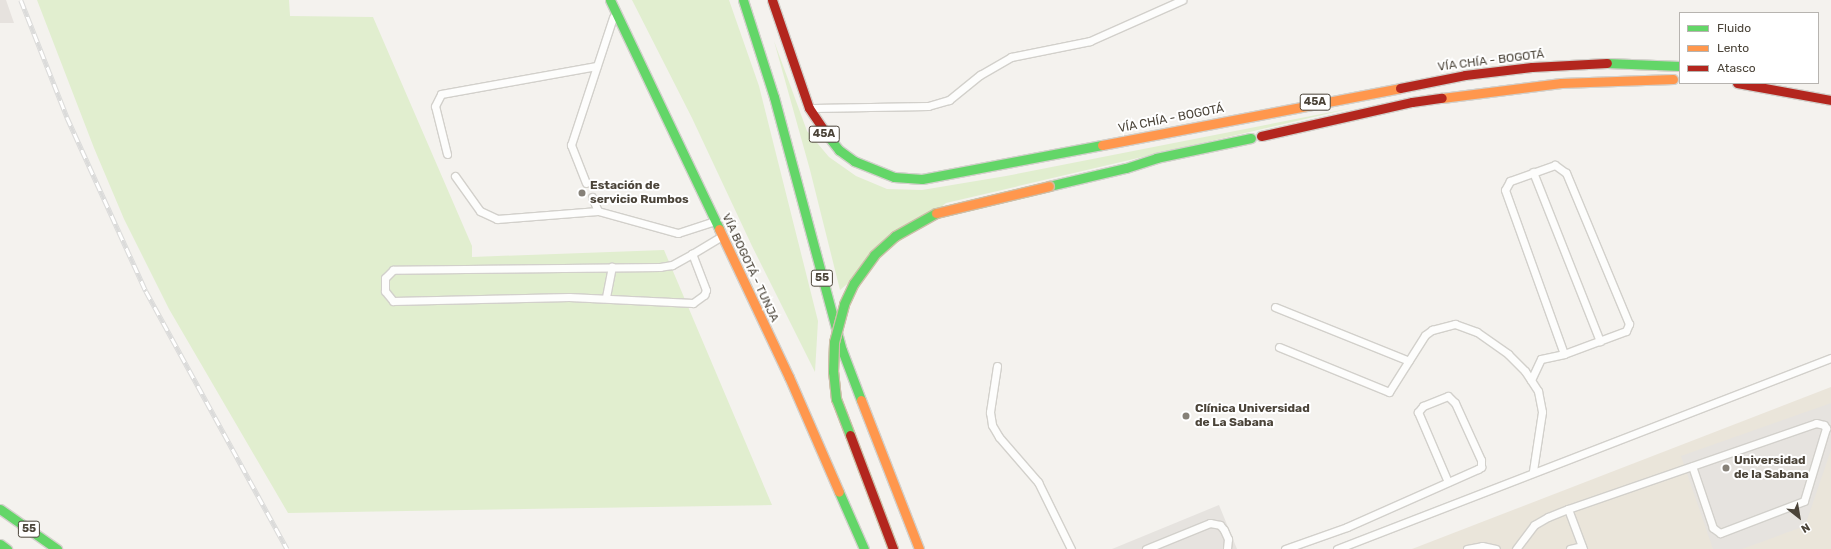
<!DOCTYPE html>
<html>
<head>
<meta charset="utf-8">
<style>
	body { margin:0 }
	#map { position:relative; width:1831px; height:549px; overflow:hidden; background:#f4f2ee; font-family:Rubik,sans-serif }
	div>[style] { position:absolute }
	.industrial>* { inset:0; background:#e6e2de }
	.education>* { inset:0; background:#eae5da }
	.green>* { inset:0; background:#e1eecf }
	.parking>* { inset:0; background:#e6e3df }
	.roads { filter:drop-shadow(1px 0 #d2d0cb) drop-shadow(-1px 0 #d2d0cb) drop-shadow(0 1px #d2d0cb) drop-shadow(0 -1px #d2d0cb) }
	.lane>* { height:7px; margin:-3.5px; padding:0 3.5px; transform-origin:3.5px; border-radius:3.5px; background:#fdfdfc }
	.fast>* { height:9px; margin:-4.5px; padding:0 4.5px; transform-origin:4.5px; border-radius:4.5px; background:#63d668 }
	.slow>* { height:9px; margin:-4.5px; padding:0 4.5px; transform-origin:4.5px; border-radius:4.5px; background:#ff974d }
	.jam>* { height:9px; margin:-4.5px; padding:0 4.5px; transform-origin:4.5px; border-radius:4.5px; background:#b3261e }
	.rail>* { height:4.5px; margin-top:-2.25px; transform-origin:0; background:repeating-linear-gradient(90deg,#fff 0 9px,#dbdbda 0 18px); box-sizing:border-box; border-block:1px solid #dbdbda }
	.bridges { filter:drop-shadow(1px 0 #ccbfa9) drop-shadow(-1px 0 #ccbfa9) drop-shadow(0 1px #ccbfa9) drop-shadow(0 -1px #ccbfa9) }
	.fast-bridge>* { height:9px; margin:-4.5px; padding:0 4.5px; transform-origin:4.5px; border-radius:4.5px; background:#63d668 }
	.slow-bridge>* { height:9px; margin:-4.5px; padding:0 4.5px; transform-origin:4.5px; border-radius:4.5px; background:#ff974d }
	.jam-bridge>* { height:9px; margin:-4.5px; padding:0 4.5px; transform-origin:4.5px; border-radius:4.5px; background:#b3261e }
	.dots>* { width:11px; height:11px; translate:-50% -50%; box-sizing:border-box; border:2px solid #fff; border-radius:50% }
	span { translate:-50% -50%; white-space:nowrap; text-align:center; line-height:1.15; -webkit-text-stroke:4px #fff; paint-order:stroke }
	.shield-label span { padding:1px 3px; background:#fff; border:1px solid; border-radius:3px; -webkit-text-stroke-width:0 }
	.shield-label { font-size:11px; color:#4b4439; font-weight:700 }
	.street-label { font-size:12px; color:#4b4439 }
	.poi-label { font-size:12px; color:#4b4439; font-weight:700 }
	.left { translate:0 -50%; text-align:left }
	.legend { position:absolute; left:1679px; top:12px; width:140px; height:72px; box-sizing:border-box; background:#fff; border:1px solid #b7b4b0; margin:0; padding:5px 7px; list-style:none; font-size:12px; color:#4b4439 }
	.legend li { display:flex; align-items:center; gap:8px; height:20px }
	.legend b { width:20px; border:1px solid #b7b4b0 }
	.north { position:absolute; left:1779px; top:497px; width:40px; height:40px; -webkit-text-stroke:3px #fff; paint-order:stroke; rotate:149deg; font-size:11px; font-weight:700; line-height:16px; text-align:center; color:#4b4439 }
	.north::after { content:''; display:block; margin:auto; width:14px; height:18px; background:#4b4439; clip-path:polygon(50% 0,100% 100%,50% 72%,0 100%) }
</style>
</head>
<body>
<div id="map">
	<div class="industrial">
		<i style="clip-path:polygon(0 0,6px 0,14px 23px,0 23px)"></i>
	</div>
	<div class="education">
		<i style="clip-path:polygon(1831px 387px,1831px 549px,1412px 549px)"></i>
	</div>
	<div class="green">
		<i style="clip-path:polygon(37px 0,289px 0,290px 16px,373px 17px,472px 246px,472px 257px,664px 250px,772px 505px,288px 513px,169px 309px,124px 219px,94px 148px)"></i>
		<i style="clip-path:polygon(632px 0,729px 0,759px 86px,818px 321px,815px 372px,752px 246px,692px 118px)"></i>
		<i style="clip-path:polygon(774px 41px,807px 131px,829px 157px,856px 176px,887px 189px,922px 190px,1006px 176px,1352px 108px,946px 203px,840px 290px,810px 170px)"></i>
	</div>
	<div class="parking">
		<i style="clip-path:polygon(1831px 403px,1831px 450px,1805px 526px,1742px 549px,1713px 549px,1681px 456px)"></i>
		<i style="clip-path:polygon(1219px 505px,1237px 549px,1112px 549px)"></i>
	</div>
	<div class="roads">
		<div class="lane">
			<i style="left:813px;top:108px;width:115px;rotate:-1deg"></i>
			<i style="left:928px;top:106px;width:22px;rotate:-16deg"></i>
			<i style="left:949px;top:100px;width:40px;rotate:-39deg"></i>
			<i style="left:980px;top:75px;width:36px;rotate:-30deg"></i>
			<i style="left:1011px;top:57px;width:81px;rotate:-11.4deg"></i>
			<i style="left:1090px;top:41px;width:101px;rotate:-24deg"></i>
			<i style="left:447px;top:154px;width:49px;rotate:-104deg"></i>
			<i style="left:435px;top:106px;width:13px;rotate:-63deg"></i>
			<i style="left:441px;top:94px;width:158px;rotate:-10.2deg"></i>
			<i style="left:1533px;top:172px;width:182px;rotate:68.4deg"></i>
			<i style="left:455px;top:176px;width:43px;rotate:54.5deg"></i>
			<i style="left:480px;top:211px;width:19px;rotate:25deg"></i>
			<i style="left:497px;top:219px;width:101px;rotate:-4.5deg"></i>
			<i style="left:598px;top:211px;width:83px;rotate:15.4deg"></i>
			<i style="left:678px;top:233px;width:36px;rotate:-18deg"></i>
			<i style="left:586px;top:183px;width:41px;rotate:-111.5deg"></i>
			<i style="left:571px;top:145px;width:135px;rotate:-71.8deg"></i>
			<i style="left:592px;top:197px;width:15px;rotate:67deg"></i>
			<i style="left:692px;top:254px;width:23px;rotate:151deg"></i>
			<i style="left:672px;top:265px;width:12px;rotate:171deg"></i>
			<i style="left:660px;top:267px;width:267px;rotate:179.4deg"></i>
			<i style="left:393px;top:270px;width:11px;rotate:135deg"></i>
			<i style="left:385px;top:278px;width:13px;rotate:90deg"></i>
			<i style="left:385px;top:291px;width:13px;rotate:51deg"></i>
			<i style="left:393px;top:301px;width:176px;rotate:-1.3deg"></i>
			<i style="left:569px;top:297px;width:124px;rotate:2.8deg"></i>
			<i style="left:693px;top:303px;width:14px;rotate:-36deg"></i>
			<i style="left:704px;top:295px;width:5px;rotate:-68deg"></i>
			<i style="left:706px;top:290px;width:39px;rotate:-111deg"></i>
			<i style="left:692px;top:254px;width:33px;rotate:-31deg"></i>
			<i style="left:606px;top:297px;width:31px;rotate:-79deg"></i>
			<i style="left:1275px;top:307px;width:144px;rotate:21.9deg"></i>
			<i style="left:1279px;top:347px;width:119px;rotate:22.2deg"></i>
			<i style="left:1389px;top:392px;width:67px;rotate:-57.7deg"></i>
			<i style="left:1425px;top:335px;width:9px;rotate:-36deg"></i>
			<i style="left:1432px;top:330px;width:24px;rotate:-15deg"></i>
			<i style="left:1455px;top:324px;width:23px;rotate:20deg"></i>
			<i style="left:1477px;top:332px;width:38px;rotate:35deg"></i>
			<i style="left:1508px;top:354px;width:24px;rotate:45deg"></i>
			<i style="left:1525px;top:371px;width:24px;rotate:57deg"></i>
			<i style="left:1538px;top:391px;width:21px;rotate:79deg"></i>
			<i style="left:1542px;top:412px;width:60px;rotate:98.7deg"></i>
			<i style="left:997px;top:366px;width:47px;rotate:98.7deg"></i>
			<i style="left:990px;top:412px;width:13px;rotate:81deg"></i>
			<i style="left:992px;top:425px;width:14px;rotate:60deg"></i>
			<i style="left:999px;top:437px;width:60px;rotate:49.1deg"></i>
			<i style="left:1038px;top:482px;width:75px;rotate:63.8deg"></i>
			<i style="left:1531px;top:380px;width:23px;rotate:-65deg"></i>
			<i style="left:1541px;top:359px;width:24px;rotate:-12deg"></i>
			<i style="left:1564px;top:354px;width:66px;rotate:-20.4deg"></i>
			<i style="left:1626px;top:331px;width:8px;rotate:-67deg"></i>
			<i style="left:1629px;top:324px;width:164px;rotate:-112.6deg"></i>
			<i style="left:1566px;top:173px;width:14px;rotate:-144deg"></i>
			<i style="left:1555px;top:165px;width:48px;rotate:160.4deg"></i>
			<i style="left:1510px;top:181px;width:10px;rotate:119deg"></i>
			<i style="left:1505px;top:190px;width:174px;rotate:70.2deg"></i>
			<i style="left:1568px;top:509px;width:43px;rotate:69.4deg"></i>
			<i style="left:1146px;top:549px;width:69px;rotate:-22.1deg"></i>
			<i style="left:1210px;top:523px;width:10px;rotate:11deg"></i>
			<i style="left:1220px;top:525px;width:6px;rotate:51deg"></i>
			<i style="left:1224px;top:530px;width:10px;rotate:66deg"></i>
			<i style="left:1228px;top:539px;width:10px;rotate:96deg"></i>
			<i style="left:1285px;top:549px;width:66px;rotate:-19.5deg"></i>
			<i style="left:1347px;top:527px;width:143px;rotate:-23.9deg"></i>
			<i style="left:1478px;top:469px;width:4px;rotate:-34deg"></i>
			<i style="left:1481px;top:467px;width:7px;rotate:-90deg"></i>
			<i style="left:1481px;top:460px;width:63px;rotate:-114.5deg"></i>
			<i style="left:1455px;top:403px;width:10px;rotate:-135deg"></i>
			<i style="left:1448px;top:396px;width:27px;rotate:158deg"></i>
			<i style="left:1423px;top:406px;width:8px;rotate:130deg"></i>
			<i style="left:1418px;top:412px;width:76px;rotate:66.8deg"></i>
			<i style="left:1337px;top:549px;width:530px;rotate:-21.14deg"></i>
			<i style="left:1467px;top:549px;width:15px;rotate:-11deg"></i>
			<i style="left:1482px;top:546px;width:14px;rotate:12deg"></i>
			<i style="left:1516px;top:549px;width:30px;rotate:-53deg"></i>
			<i style="left:1534px;top:525px;width:16px;rotate:-30deg"></i>
			<i style="left:1548px;top:517px;width:22px;rotate:-22deg"></i>
			<i style="left:1568px;top:509px;width:262px;rotate:-19.1deg"></i>
			<i style="left:1816px;top:423px;width:8px;rotate:14deg"></i>
			<i style="left:1824px;top:425px;width:4px;rotate:56deg"></i>
			<i style="left:1826px;top:428px;width:76px;rotate:106.8deg"></i>
			<i style="left:1804px;top:501px;width:90px;rotate:159.1deg"></i>
			<i style="left:1720px;top:533px;width:9px;rotate:-144deg"></i>
			<i style="left:1713px;top:528px;width:65px;rotate:-108.7deg"></i>
			<i style="left:1570px;top:549px;width:12px;rotate:-14deg"></i>
		</div>
		<div class="fast">
			<i style="left:610px;top:0;width:254px;rotate:64.5deg"></i>
			<i style="left:743px;top:0;width:102px;rotate:72.3deg"></i>
			<i style="left:774px;top:97px;width:262px;rotate:75deg"></i>
			<i style="left:842px;top:350px;width:53px;rotate:69.2deg"></i>
			<i style="left:1607px;top:63px;width:73px;rotate:2.4deg"></i>
			<i style="left:828px;top:136px;width:18px;rotate:52deg"></i>
			<i style="left:839px;top:150px;width:19px;rotate:36deg"></i>
			<i style="left:854px;top:161px;width:43px;rotate:21.8deg"></i>
			<i style="left:894px;top:177px;width:28px;rotate:4deg"></i>
			<i style="left:922px;top:179px;width:183px;rotate:-10.7deg"></i>
			<i style="left:1049px;top:186px;width:79px;rotate:-13.2deg"></i>
			<i style="left:1126px;top:168px;width:32px;rotate:-18deg"></i>
			<i style="left:1156px;top:158px;width:97px;rotate:-11.9deg"></i>
			<i style="left:839px;top:492px;width:62px;rotate:66.3deg"></i>
			<i style="left:0;top:509px;width:70px;rotate:35.1deg"></i>
			<i style="left:0;top:544px;width:9px;rotate:36deg"></i>
		</div>
		<div class="slow">
			<i style="left:1442px;top:98px;width:120px;rotate:-7.2deg"></i>
			<i style="left:1561px;top:83px;width:112px;rotate:-2deg"></i>
			<i style="left:1102px;top:145px;width:303px;rotate:-10.8deg"></i>
			<i style="left:719px;top:229px;width:164px;rotate:64.7deg"></i>
			<i style="left:789px;top:377px;width:125px;rotate:66.5deg"></i>
			<i style="left:861px;top:400px;width:160px;rotate:68.7deg"></i>
		</div>
		<div class="jam">
			<i style="left:772px;top:0;width:114px;rotate:71.1deg"></i>
			<i style="left:809px;top:108px;width:34px;rotate:56deg"></i>
			<i style="left:1737px;top:83px;width:96px;rotate:10.3deg"></i>
			<i style="left:1400px;top:88px;width:66px;rotate:-11.3deg"></i>
			<i style="left:1465px;top:75px;width:67px;rotate:-6.8deg"></i>
			<i style="left:1532px;top:67px;width:75px;rotate:-3.1deg"></i>
			<i style="left:1261px;top:136px;width:155px;rotate:-12.7deg"></i>
			<i style="left:1412px;top:102px;width:30px;rotate:-8deg"></i>
		</div>
	</div>
	<div class="rail">
		<i style="left:21px;top:0;width:126px;rotate:68.5deg"></i>
		<i style="left:67px;top:117px;width:191px;rotate:65.6deg"></i>
		<i style="left:146px;top:291px;width:294px;rotate:61.3deg"></i>
	</div>
	<div class="bridges">
		<div class="fast-bridge">
			<i style="left:850px;top:435px;width:39px;rotate:-111deg"></i>
			<i style="left:836px;top:399px;width:27px;rotate:-96deg"></i>
			<i style="left:833px;top:372px;width:30px;rotate:-88deg"></i>
			<i style="left:834px;top:342px;width:39px;rotate:-75deg"></i>
			<i style="left:844px;top:304px;width:23px;rotate:-65deg"></i>
			<i style="left:854px;top:283px;width:34px;rotate:-54deg"></i>
			<i style="left:874px;top:255px;width:28px;rotate:-42deg"></i>
			<i style="left:895px;top:236px;width:47px;rotate:-29.3deg"></i>
		</div>
		<div class="slow-bridge">
			<i style="left:936px;top:213px;width:116px;rotate:-13.4deg"></i>
		</div>
		<div class="jam-bridge">
			<i style="left:850px;top:435px;width:122px;rotate:69.3deg"></i>
		</div>
	</div>
	<div class="dots">
		<i style="left:582px;top:193px;background:#868178"></i>
		<i style="left:1186px;top:416px;background:#868178"></i>
		<i style="left:1726px;top:468px;background:#868178"></i>
	</div>
	<div class="shield-label">
		<span style="left:1315px;top:102px">45A</span>
		<span style="left:824px;top:134px">45A</span>
		<span style="left:822px;top:278px">55</span>
		<span style="left:29px;top:529px">55</span>
	</div>
	<div class="street-label">
		<span style="left:1491px;top:61px;rotate:-7deg">VÍA CHÍA - BOGOTÁ</span>
		<span style="left:1171px;top:119px;rotate:-11deg">VÍA CHÍA - BOGOTÁ</span>
		<span style="left:750px;top:268px;rotate:65deg">VÍA BOGOTÁ - TUNJA</span>
	</div>
	<div class="poi-label">
		<span class="left" style="left:590px;top:193px">Estación de<br>servicio Rumbos</span>
		<span class="left" style="left:1195px;top:416px">Clínica Universidad<br>de La Sabana</span>
		<span class="left" style="left:1734px;top:468px">Universidad<br>de la Sabana</span>
	</div>
	<ul class="legend">
	<li><b style="height:5px;background:#63d668"></b>Fluido</li>
	<li><b style="height:5px;background:#ff974d"></b>Lento</li>
	<li><b style="height:5px;background:#b3261e"></b>Atasco</li>
	</ul>
	<div class="north">N</div>
</div>
</body>
</html>
